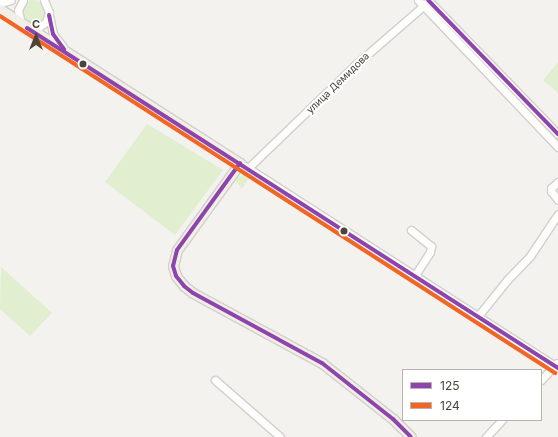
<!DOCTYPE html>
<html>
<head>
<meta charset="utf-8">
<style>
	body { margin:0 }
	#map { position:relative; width:558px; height:437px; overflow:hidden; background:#f4f2ee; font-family:Inter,sans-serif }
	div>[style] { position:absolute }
	.green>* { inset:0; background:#e1eecf }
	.round { border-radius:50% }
	.roads { filter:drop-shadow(1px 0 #d2d0cb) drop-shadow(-1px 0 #d2d0cb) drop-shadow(0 1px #d2d0cb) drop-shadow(0 -1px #d2d0cb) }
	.minor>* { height:7px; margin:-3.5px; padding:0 3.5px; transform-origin:3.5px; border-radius:3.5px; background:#fdfdfc }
	.major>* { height:9px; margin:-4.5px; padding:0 4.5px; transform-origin:4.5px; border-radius:4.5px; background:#f2efe6 }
	.bus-1>* { height:4px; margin:-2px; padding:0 2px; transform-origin:2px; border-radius:2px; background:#8e44ad }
	.bus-2>* { height:4px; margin:-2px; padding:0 2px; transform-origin:2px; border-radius:2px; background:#f26522 }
	.dots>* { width:11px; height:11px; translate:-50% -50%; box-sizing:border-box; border:2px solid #fff; border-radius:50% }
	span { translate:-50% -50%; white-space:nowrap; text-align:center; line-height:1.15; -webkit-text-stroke:4px #fff; paint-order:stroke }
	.street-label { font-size:10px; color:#4b4439 }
	.legend { position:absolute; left:402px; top:369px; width:140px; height:52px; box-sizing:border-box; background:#fff; border:1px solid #b7b4b0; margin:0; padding:5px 7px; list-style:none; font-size:12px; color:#4b4439 }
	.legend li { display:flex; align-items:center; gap:8px; height:20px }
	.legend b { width:20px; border:1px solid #b7b4b0 }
	.north { position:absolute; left:16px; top:16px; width:40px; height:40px; -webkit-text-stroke:3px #fff; paint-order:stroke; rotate:0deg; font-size:11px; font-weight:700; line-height:16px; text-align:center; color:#4b4439 }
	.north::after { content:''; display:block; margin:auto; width:14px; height:18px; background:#4b4439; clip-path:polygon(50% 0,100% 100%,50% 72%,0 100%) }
</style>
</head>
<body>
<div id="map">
	<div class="green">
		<i class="round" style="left:21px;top:0;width:24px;height:24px"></i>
		<i style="clip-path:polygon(433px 10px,558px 139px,558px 143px,431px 11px)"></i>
		<i style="clip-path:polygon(558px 62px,558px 93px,543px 80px)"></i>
		<i style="clip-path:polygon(147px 124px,223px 170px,175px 235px,105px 182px)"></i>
		<i style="clip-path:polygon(244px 174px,250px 177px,242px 189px,236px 182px,235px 179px)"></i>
		<i style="clip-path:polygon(1px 267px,52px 313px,30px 336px,0 309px)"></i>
	</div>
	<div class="roads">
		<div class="minor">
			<i style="left:418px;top:0;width:203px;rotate:46.4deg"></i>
			<i style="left:428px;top:0;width:187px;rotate:45.9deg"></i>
			<i style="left:0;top:3px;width:11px;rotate:-15deg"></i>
			<i style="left:49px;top:15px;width:19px;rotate:78deg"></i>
			<i style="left:53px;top:34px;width:16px;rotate:52deg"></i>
			<i style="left:21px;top:23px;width:13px;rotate:-103deg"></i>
			<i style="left:18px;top:10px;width:11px;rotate:-63deg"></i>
			<i style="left:28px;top:28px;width:11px;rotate:-5deg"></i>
			<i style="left:39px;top:27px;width:9px;rotate:-36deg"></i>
			<i style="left:46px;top:22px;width:10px;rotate:-73deg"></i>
			<i style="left:49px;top:12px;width:13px;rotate:-113deg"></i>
			<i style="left:240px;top:163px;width:378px;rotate:32.8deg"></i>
			<i style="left:248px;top:168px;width:149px;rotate:-43.9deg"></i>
			<i style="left:355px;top:65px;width:99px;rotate:-40.9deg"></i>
			<i style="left:558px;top:182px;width:9px;rotate:139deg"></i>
			<i style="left:551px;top:188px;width:3px;rotate:90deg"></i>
			<i style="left:551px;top:191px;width:11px;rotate:52deg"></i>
			<i style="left:411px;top:230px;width:26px;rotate:39deg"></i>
			<i style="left:431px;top:246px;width:6px;rotate:99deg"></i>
			<i style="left:430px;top:252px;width:27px;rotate:123deg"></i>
			<i style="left:478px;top:316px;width:46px;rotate:-51.1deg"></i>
			<i style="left:507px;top:280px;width:33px;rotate:-46deg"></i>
			<i style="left:530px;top:256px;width:50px;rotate:-56.3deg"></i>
			<i style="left:215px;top:380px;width:86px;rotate:41.2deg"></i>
			<i style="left:541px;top:380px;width:23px;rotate:-47deg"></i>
			<i style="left:486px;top:437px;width:23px;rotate:-47deg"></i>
		</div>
		<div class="major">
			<i style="left:0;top:9px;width:285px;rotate:32.7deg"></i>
			<i style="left:240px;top:163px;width:107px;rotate:125.9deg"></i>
			<i style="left:177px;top:250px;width:16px;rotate:104deg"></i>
			<i style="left:173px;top:266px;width:10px;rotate:73deg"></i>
			<i style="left:176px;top:276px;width:13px;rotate:51deg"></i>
			<i style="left:184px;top:286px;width:11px;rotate:38deg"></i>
			<i style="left:193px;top:293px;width:147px;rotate:28.5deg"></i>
			<i style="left:322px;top:363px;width:90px;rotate:38.3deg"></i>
			<i style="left:393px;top:419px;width:25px;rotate:45deg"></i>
		</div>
	</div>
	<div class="bus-1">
		<i style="left:428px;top:0;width:187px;rotate:45.9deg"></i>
		<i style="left:49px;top:15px;width:19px;rotate:78deg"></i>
		<i style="left:53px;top:34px;width:19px;rotate:54deg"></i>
		<i style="left:27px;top:28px;width:631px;rotate:32.63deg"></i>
		<i style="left:240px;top:163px;width:107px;rotate:125.9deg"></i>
		<i style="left:177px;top:250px;width:16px;rotate:104deg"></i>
		<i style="left:173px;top:266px;width:10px;rotate:73deg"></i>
		<i style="left:176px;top:276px;width:13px;rotate:51deg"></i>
		<i style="left:184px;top:286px;width:11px;rotate:38deg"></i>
		<i style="left:193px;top:293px;width:147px;rotate:28.5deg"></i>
		<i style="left:322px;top:363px;width:90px;rotate:38.3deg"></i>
		<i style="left:393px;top:419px;width:25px;rotate:45deg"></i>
	</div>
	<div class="bus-2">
		<i style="left:0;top:16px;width:660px;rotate:32.75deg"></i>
	</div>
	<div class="dots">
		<i style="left:83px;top:64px;background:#4b4439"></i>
		<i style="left:344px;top:231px;background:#4b4439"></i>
	</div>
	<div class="street-label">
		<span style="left:338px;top:83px;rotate:-44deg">улица Демидова</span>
	</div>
	<ul class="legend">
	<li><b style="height:5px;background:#8e44ad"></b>125</li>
	<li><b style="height:5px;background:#f26522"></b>124</li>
	</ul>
	<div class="north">С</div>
</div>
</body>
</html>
